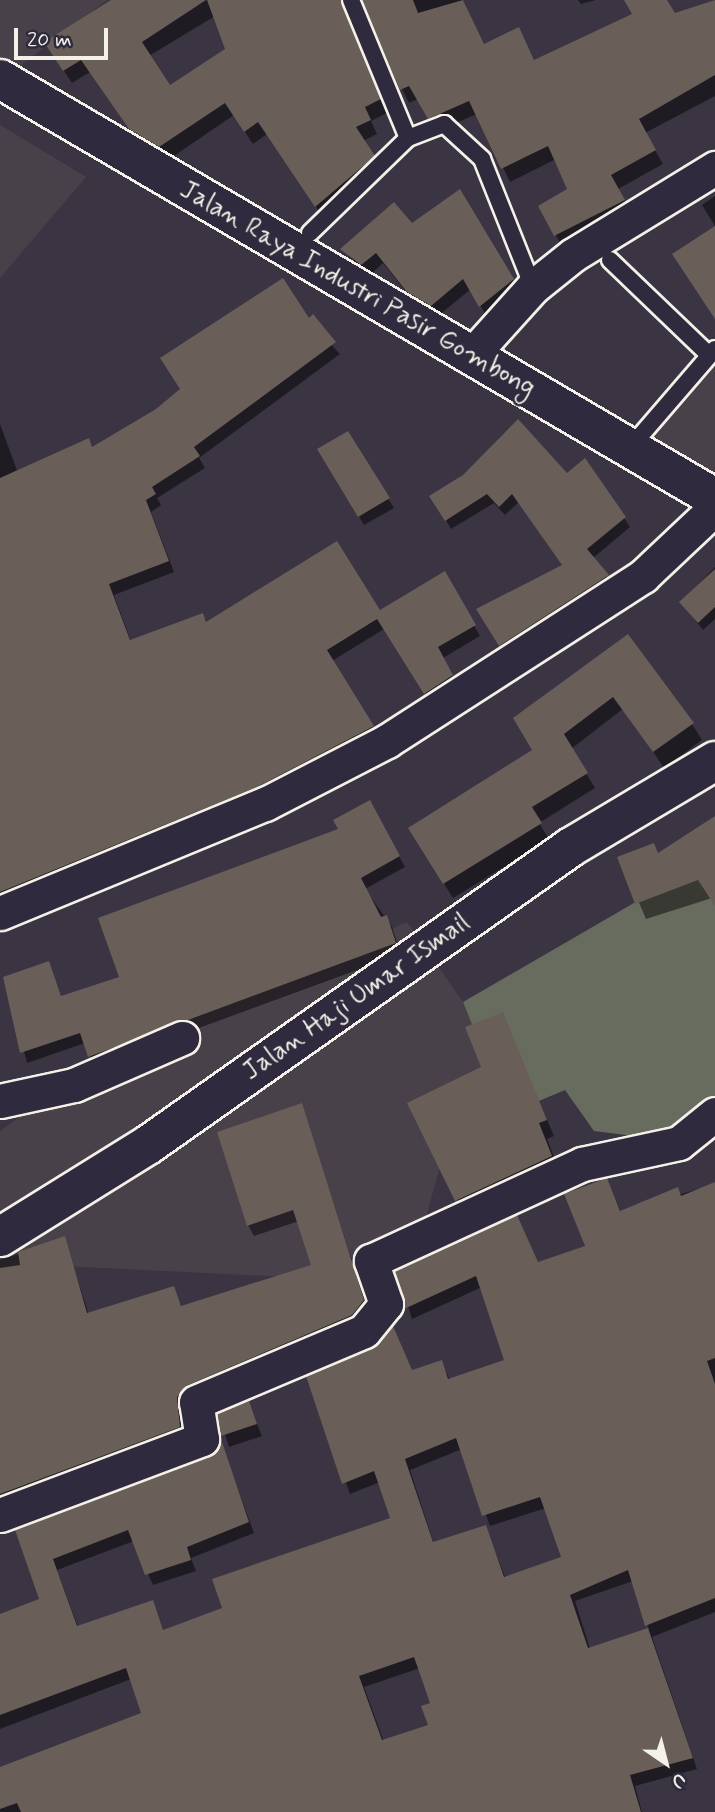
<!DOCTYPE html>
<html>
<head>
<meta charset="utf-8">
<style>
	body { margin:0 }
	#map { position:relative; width:715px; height:1812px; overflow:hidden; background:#3b3443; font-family:Mynerve,sans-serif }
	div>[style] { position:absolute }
	.built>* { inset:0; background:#49414a }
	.green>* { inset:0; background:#686c5e }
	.shadow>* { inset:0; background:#0007 }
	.building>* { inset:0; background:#6a5e59 }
	.roads { filter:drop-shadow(2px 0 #f4f1e8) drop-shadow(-2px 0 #f4f1e8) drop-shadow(0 2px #f4f1e8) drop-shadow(0 -2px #f4f1e8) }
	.service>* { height:16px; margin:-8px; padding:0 8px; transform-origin:8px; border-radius:8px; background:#2f2a3d }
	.minor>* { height:33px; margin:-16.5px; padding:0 16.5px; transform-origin:16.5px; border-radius:16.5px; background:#2f2a3d }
	.secondary>* { height:38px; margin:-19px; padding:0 19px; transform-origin:19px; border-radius:19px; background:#2f2a3d }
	span { translate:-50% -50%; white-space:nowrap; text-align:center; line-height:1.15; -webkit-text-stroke:5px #2f2a3d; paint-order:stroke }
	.street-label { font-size:26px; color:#f4f1e8 }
	.north { position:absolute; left:631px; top:1728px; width:70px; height:70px; -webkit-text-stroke:5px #2f2a3d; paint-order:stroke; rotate:145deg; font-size:19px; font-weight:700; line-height:28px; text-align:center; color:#f4f1e8 }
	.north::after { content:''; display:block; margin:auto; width:24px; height:32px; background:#f4f1e8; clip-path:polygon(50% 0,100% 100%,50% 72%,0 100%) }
	.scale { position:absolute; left:14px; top:28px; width:94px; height:32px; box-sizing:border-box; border:4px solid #f4f1e8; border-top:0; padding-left:9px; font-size:21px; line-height:24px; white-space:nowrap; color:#f4f1e8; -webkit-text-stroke:5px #2f2a3d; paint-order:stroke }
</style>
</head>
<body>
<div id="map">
	<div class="built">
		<i style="clip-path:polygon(0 0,107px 0,0 81px)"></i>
		<i style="clip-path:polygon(0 125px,86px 177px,0 278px)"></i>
		<i style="clip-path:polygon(715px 344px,715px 505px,620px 440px)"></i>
		<i style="clip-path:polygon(407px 922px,463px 1002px,508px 1114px,448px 1138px,421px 1235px,289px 1277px,63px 1266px,0 1301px,0 1131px,99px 1059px)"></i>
	</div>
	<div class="green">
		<i style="clip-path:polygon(715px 856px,715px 1104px,665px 1140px,594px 1131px,565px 1090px,508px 1114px,463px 1002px)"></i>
	</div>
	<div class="shadow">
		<i style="clip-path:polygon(evenodd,113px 0,463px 0,484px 46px,519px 30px,535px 62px,665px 0,674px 15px,715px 0,715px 96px,645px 133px,663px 164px,618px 189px,632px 214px,563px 248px,540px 207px,570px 190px,554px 160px,510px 182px,477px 114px,437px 131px,418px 99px,409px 103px,361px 3px,350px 7px,348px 18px,387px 113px,371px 121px,377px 134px,363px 141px,381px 170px,324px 219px,267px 134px,253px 144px,234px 115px,168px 160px,139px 143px,90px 72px,72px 83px,54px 56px,113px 0,215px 16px,227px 49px,170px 87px,149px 56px,215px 16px)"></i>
		<i style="clip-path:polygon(578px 0,596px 0,581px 4px)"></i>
		<i style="clip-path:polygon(460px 192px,519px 291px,487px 317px,471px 289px,438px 316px,416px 304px,383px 263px,369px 276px,342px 249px,411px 225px)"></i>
		<i style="clip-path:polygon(715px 196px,715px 226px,702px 205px)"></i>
		<i style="clip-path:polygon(308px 320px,340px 354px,199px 458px,205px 468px,157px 498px,161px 505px,151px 512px,174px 572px,114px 595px,131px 641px,207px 623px,380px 612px,444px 573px,480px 636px,443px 658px,458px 687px,432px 704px,384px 629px,332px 661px,379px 737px,0 905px,0 424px,18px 473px,88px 440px,93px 449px)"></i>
		<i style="clip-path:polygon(348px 433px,394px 508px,364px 525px,320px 450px)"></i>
		<i style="clip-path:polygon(585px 460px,630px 527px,593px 558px,613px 585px,506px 654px,478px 610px,563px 566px,519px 502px,505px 515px,494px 503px,451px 529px,432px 496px,567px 475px)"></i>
		<i style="clip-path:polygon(715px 567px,715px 619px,703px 630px,681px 602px)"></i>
		<i style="clip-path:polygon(659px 681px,571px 749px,595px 788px,539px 823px,549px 839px,453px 898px,419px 843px,534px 751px,515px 719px)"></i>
		<i style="clip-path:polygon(692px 724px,702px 740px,664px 768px,636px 726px)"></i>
		<i style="clip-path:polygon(369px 802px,405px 867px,365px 889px,392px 927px,401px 954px,95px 1066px,85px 1043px,27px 1063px,5px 978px,48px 963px,62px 998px,121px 978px,340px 830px)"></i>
		<i style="clip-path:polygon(715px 819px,715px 897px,646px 919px,620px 858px,658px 855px)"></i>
		<i style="clip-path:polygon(502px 1014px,554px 1136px,547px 1139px,560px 1172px,466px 1216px,409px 1104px,483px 1067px)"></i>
		<i style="clip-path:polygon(301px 1105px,369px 1312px,194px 1395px,186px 1438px,0 1507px,0 1260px,64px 1238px,89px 1315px,173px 1288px,182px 1307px,313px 1266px,299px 1221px,254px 1236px,248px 1225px)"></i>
		<i style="clip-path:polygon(evenodd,715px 1184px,715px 1612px,652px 1637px,697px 1769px,635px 1786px,642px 1812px,0 1812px,0 1769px,143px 1714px,131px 1679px,0 1729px,0 1615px,41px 1600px,17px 1531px,210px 1458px,221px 1443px,254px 1533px,191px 1558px,196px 1571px,153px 1585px,134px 1541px,57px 1570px,78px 1627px,152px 1602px,164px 1632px,224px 1609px,392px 1519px,380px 1482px,350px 1494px,308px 1377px,412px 1372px,441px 1362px,450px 1380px,507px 1361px,482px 1287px,412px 1319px,397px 1272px,538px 1263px,587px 1247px,612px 1191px,621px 1212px,715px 1184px,462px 1449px,490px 1526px,546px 1508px,563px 1558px,506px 1579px,485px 1527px,434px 1544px,410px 1470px,462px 1449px,715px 1184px,633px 1581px,649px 1629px,590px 1649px,575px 1601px,633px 1581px,715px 1184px,420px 1668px,432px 1704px,430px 1726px,384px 1742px,364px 1687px,420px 1668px)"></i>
		<i style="clip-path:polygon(248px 1403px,262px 1436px,229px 1447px,219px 1415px)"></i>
	</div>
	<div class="building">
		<i style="clip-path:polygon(111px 0,206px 0,142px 42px,170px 85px,225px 49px,207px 0,341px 0,381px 99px,365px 107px,371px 120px,356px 127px,375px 156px,315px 207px,258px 122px,244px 132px,225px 103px,159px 147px,129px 129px,81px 60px,63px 71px,44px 42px)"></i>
		<i style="clip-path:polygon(362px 0,413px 0,418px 13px,463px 0,484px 44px,519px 27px,534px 60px,632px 14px,624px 0,667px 0,675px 13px,715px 0,715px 75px,639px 119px,656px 150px,611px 175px,625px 200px,554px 236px,538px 206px,567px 189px,548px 146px,501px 169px,469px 101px,428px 119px,409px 86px,400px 90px)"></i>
		<i style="clip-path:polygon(460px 189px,514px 279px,479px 307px,463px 279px,431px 306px,407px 292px,376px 253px,361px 265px,340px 249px,394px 202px,412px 223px)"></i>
		<i style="clip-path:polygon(715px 226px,715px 319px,672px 254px)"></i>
		<i style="clip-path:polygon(283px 278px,309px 318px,313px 314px,336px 342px,194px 447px,200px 456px,152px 487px,156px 494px,146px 500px,169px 561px,109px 584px,130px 640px,203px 613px,206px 622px,337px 541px,380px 610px,445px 571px,476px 625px,438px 647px,453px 675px,424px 694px,377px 619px,327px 650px,374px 726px,257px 787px,0 892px,0 478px,89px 438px,92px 447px,156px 409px,180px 389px,160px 358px)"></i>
		<i style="clip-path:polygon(518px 419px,567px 473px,585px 458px,626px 517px,587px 549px,609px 575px,499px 646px,476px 609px,562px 565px,512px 494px,499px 507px,487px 494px,445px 521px,429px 496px,463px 475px)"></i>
		<i style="clip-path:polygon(348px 431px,390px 498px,358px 517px,317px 449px)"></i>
		<i style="clip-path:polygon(715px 569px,715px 607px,698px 623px,679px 602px)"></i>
		<i style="clip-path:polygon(628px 634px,694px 723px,653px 752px,613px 697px,564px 734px,588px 773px,532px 807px,542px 823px,443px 884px,408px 828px,532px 750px,513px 718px)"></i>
		<i style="clip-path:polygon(370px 800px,400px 856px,361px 878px,381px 917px,387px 915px,396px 943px,88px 1057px,80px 1033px,20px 1053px,3px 977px,49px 961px,61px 996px,119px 977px,98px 918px,338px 829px,333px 820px)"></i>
		<i style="clip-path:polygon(715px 816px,715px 906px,698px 880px,635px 904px,617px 857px,654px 843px,658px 853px)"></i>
		<i style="clip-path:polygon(503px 1012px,547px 1120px,539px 1123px,552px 1156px,455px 1201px,407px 1103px,481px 1067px,465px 1027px)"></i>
		<i style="clip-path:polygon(302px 1103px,364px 1300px,352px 1315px,188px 1385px,177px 1397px,180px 1427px,0 1494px,0 1268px,20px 1265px,18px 1252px,65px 1236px,87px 1313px,174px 1286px,181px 1306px,311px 1265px,293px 1210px,247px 1226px,217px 1132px)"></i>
		<i style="clip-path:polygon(evenodd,607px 1178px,620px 1211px,678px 1187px,681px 1196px,715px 1182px,715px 1358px,707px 1361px,715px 1384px,715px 1598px,645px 1626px,628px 1570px,570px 1595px,588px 1648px,648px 1628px,693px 1758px,630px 1775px,641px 1812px,21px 1812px,17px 1803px,0 1809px,0 1767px,141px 1713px,126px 1668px,0 1715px,0 1614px,39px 1599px,15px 1530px,209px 1457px,221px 1439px,249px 1522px,187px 1547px,191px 1560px,145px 1575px,128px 1530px,53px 1559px,77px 1626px,153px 1600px,163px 1630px,222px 1608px,212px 1579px,390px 1518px,374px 1471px,342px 1484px,306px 1376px,372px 1348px,393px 1326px,412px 1370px,442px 1360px,448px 1379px,504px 1360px,476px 1276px,404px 1309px,395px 1271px,517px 1215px,538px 1262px,585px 1246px,564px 1194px,607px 1178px,456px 1438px,482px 1516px,540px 1497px,561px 1557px,504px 1577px,486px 1525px,433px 1542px,405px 1459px,456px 1438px,607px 1178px,414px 1657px,430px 1703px,421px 1706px,428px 1725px,382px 1740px,359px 1676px,414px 1657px)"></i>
		<i style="clip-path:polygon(249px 1401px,257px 1424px,221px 1436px,217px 1414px)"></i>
	</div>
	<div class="roads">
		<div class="service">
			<i style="left:351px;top:0;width:149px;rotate:67.6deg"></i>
			<i style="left:310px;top:233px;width:136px;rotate:-44.1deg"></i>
			<i style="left:408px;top:138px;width:39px;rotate:-21deg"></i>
			<i style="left:444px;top:124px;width:52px;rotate:42.6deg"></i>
			<i style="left:482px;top:159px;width:138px;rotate:68.3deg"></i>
			<i style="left:610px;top:260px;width:136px;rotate:43.8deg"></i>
			<i style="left:629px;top:449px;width:132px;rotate:-49.3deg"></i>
		</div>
		<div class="minor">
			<i style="left:470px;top:357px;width:94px;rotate:-48deg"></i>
			<i style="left:533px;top:287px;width:51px;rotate:-38.7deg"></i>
			<i style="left:573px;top:255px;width:167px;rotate:-31.5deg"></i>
			<i style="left:0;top:913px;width:287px;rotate:-22.4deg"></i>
			<i style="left:265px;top:804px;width:137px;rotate:-27.3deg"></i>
			<i style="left:387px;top:741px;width:305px;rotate:-32.8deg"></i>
			<i style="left:643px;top:576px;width:99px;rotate:-43.4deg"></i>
			<i style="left:0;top:1101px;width:76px;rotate:-12.2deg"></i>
			<i style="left:74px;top:1085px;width:118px;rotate:-23.5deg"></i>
			<i style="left:0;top:1515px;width:216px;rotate:-20.6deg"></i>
			<i style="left:202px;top:1439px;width:37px;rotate:-99deg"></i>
			<i style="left:196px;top:1402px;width:182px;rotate:-22.9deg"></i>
			<i style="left:364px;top:1331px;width:35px;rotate:-51deg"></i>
			<i style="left:386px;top:1304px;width:46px;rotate:-109.2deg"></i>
			<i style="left:371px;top:1261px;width:232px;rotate:-24.7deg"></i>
			<i style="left:582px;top:1164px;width:99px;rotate:-12.2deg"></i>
			<i style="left:679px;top:1143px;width:46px;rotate:-38.9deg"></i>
		</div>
		<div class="secondary">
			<i style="left:0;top:79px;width:829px;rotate:30.37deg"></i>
			<i style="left:0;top:1237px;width:174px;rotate:-31.9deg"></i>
			<i style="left:148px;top:1145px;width:517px;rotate:-35.16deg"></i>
			<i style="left:571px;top:847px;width:168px;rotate:-30.8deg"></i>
		</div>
	</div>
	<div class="street-label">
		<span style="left:357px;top:290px;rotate:30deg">Jalan Raya Industri Pasir Gombong</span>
		<span style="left:357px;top:998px;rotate:-35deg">Jalan Haji Umar Ismail</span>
	</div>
	<div class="north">U</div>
	<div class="scale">20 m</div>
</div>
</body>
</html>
